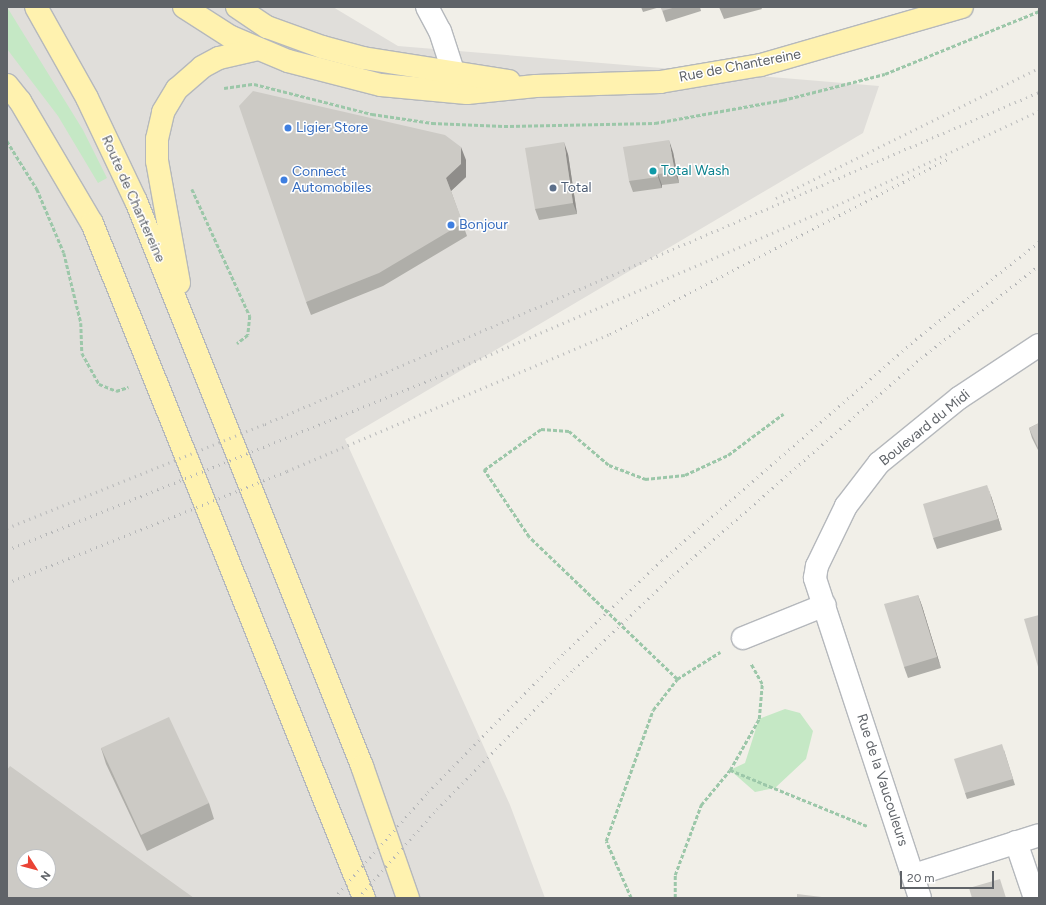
<!DOCTYPE html>
<html>
<head>
<meta charset="utf-8">
<style>
	body { margin:0 }
	#map { position:relative; width:1046px; height:905px; overflow:hidden; background:#f1efe8; font-family:Figtree,sans-serif }
	div>[style] { position:absolute }
	.industrial>* { inset:0; background:#e0deda }
	.green>* { inset:0; background:#c5e8c5 }
	.path>* { height:2.5px; margin-top:-1.25px; transform-origin:0; background:repeating-linear-gradient(90deg,#9cc7a9 0 4px,transparent 0 6px) }
	.roads { filter:drop-shadow(1px 0 #b5b8bc) drop-shadow(-1px 0 #b5b8bc) drop-shadow(0 1px #b5b8bc) drop-shadow(0 -1px #b5b8bc) }
	.minor>* { height:22px; margin:-11px; padding:0 11px; transform-origin:11px; border-radius:11px; background:#fff }
	.major>* { height:22px; margin:-11px; padding:0 11px; transform-origin:11px; border-radius:11px; background:#fff2af }
	.rail>* { height:3px; margin-top:-1.5px; transform-origin:0; background:repeating-linear-gradient(90deg,#b6b7b8 0 1px,transparent 0 6px) }
	.wall>* { inset:0; background:#afaea9 }
	.shaded-wall>* { inset:0; background:#8f8d8a }
	.building>* { inset:0; background:#cccac5 }
	.dots>* { width:11px; height:11px; translate:-50% -50%; box-sizing:border-box; border:2px solid #fff; border-radius:50% }
	span { translate:-50% -50%; white-space:nowrap; text-align:center; line-height:1.15; -webkit-text-stroke:3px #fff; paint-order:stroke }
	.street-label { font-size:14px; color:#5f6368 }
	.shop-label { font-size:14px; color:#366cbe }
	.left { translate:0 -50%; text-align:left }
	.culture-label { font-size:14px; color:#0d838f }
	.service-label { font-size:14px; color:#4e5e75 }
	.frame { position:absolute; inset:0; border:8px solid #5f6368; pointer-events:none }
	.north { position:absolute; left:16px; top:849px; width:40px; height:40px; box-sizing:border-box; background:#fff; border:1px solid #bfc1c3; border-radius:50%; rotate:126deg; font-size:11px; font-weight:700; line-height:16px; text-align:center; color:#5f6368 }
	.north::after { content:''; display:block; margin:auto; width:14px; height:18px; background:#ea4335; clip-path:polygon(50% 0,100% 100%,50% 72%,0 100%) }
	.scale { position:absolute; left:900px; top:871px; width:94px; height:18px; box-sizing:border-box; border:2px solid #5f6368; border-top:0; padding-left:5px; font-size:12px; line-height:14px; white-space:nowrap; color:#5f6368; -webkit-text-stroke:3px #fff; paint-order:stroke }
</style>
</head>
<body>
<div id="map">
	<div class="industrial">
		<i style="clip-path:polygon(evenodd,7px 7px,333px 7px,398px 46px,879px 86px,863px 133px,345px 439px,510px 805px,545px 898px,7px 898px,7px 7px,24px 857px,48px 857px,48px 881px,24px 881px,24px 857px)"></i>
	</div>
	<div class="green">
		<i style="clip-path:polygon(7px 7px,83px 130px,107px 178px,98px 183px,58px 116px,7px 49px)"></i>
		<i style="clip-path:polygon(785px 709px,800px 713px,813px 731px,806px 759px,775px 788px,755px 792px,730px 770px,745px 763px,759px 719px)"></i>
	</div>
	<div class="path">
		<i style="left:224px;top:88px;width:30px;rotate:-8deg"></i>
		<i style="left:254px;top:84px;width:122px;rotate:14.3deg"></i>
		<i style="left:372px;top:114px;width:61px;rotate:8.5deg"></i>
		<i style="left:432px;top:123px;width:72px;rotate:2.4deg"></i>
		<i style="left:504px;top:126px;width:151px;rotate:-1.1deg"></i>
		<i style="left:655px;top:123px;width:130px;rotate:-10.2deg"></i>
		<i style="left:783px;top:100px;width:105px;rotate:-14.3deg"></i>
		<i style="left:885px;top:74px;width:166px;rotate:-22.2deg"></i>
		<i style="left:7px;top:141px;width:57px;rotate:58deg"></i>
		<i style="left:37px;top:189px;width:69px;rotate:67.1deg"></i>
		<i style="left:64px;top:253px;width:72px;rotate:76.3deg"></i>
		<i style="left:81px;top:323px;width:30px;rotate:88deg"></i>
		<i style="left:82px;top:353px;width:35px;rotate:61deg"></i>
		<i style="left:99px;top:384px;width:18px;rotate:22deg"></i>
		<i style="left:116px;top:391px;width:13px;rotate:-18deg"></i>
		<i style="left:192px;top:189px;width:140px;rotate:65.5deg"></i>
		<i style="left:250px;top:316px;width:19px;rotate:96deg"></i>
		<i style="left:248px;top:335px;width:14px;rotate:141deg"></i>
		<i style="left:677px;top:679px;width:205px;rotate:-136.2deg"></i>
		<i style="left:529px;top:537px;width:81px;rotate:-123.9deg"></i>
		<i style="left:484px;top:470px;width:70px;rotate:-35.7deg"></i>
		<i style="left:541px;top:429px;width:28px;rotate:4deg"></i>
		<i style="left:569px;top:431px;width:52px;rotate:40.4deg"></i>
		<i style="left:609px;top:465px;width:39px;rotate:21deg"></i>
		<i style="left:645px;top:479px;width:40px;rotate:-5.7deg"></i>
		<i style="left:685px;top:475px;width:47px;rotate:-24.9deg"></i>
		<i style="left:728px;top:455px;width:69px;rotate:-36.7deg"></i>
		<i style="left:730px;top:770px;width:148px;rotate:22.2deg"></i>
		<i style="left:631px;top:898px;width:62px;rotate:-113.7deg"></i>
		<i style="left:606px;top:841px;width:139px;rotate:-70.3deg"></i>
		<i style="left:653px;top:710px;width:39px;rotate:-52deg"></i>
		<i style="left:677px;top:679px;width:51px;rotate:-32.1deg"></i>
		<i style="left:675px;top:898px;width:23px;rotate:-90deg"></i>
		<i style="left:675px;top:875px;width:75px;rotate:-69.6deg"></i>
		<i style="left:701px;top:805px;width:45px;rotate:-50.4deg"></i>
		<i style="left:730px;top:770px;width:59px;rotate:-60.4deg"></i>
		<i style="left:759px;top:719px;width:35px;rotate:-85deg"></i>
		<i style="left:762px;top:684px;width:23px;rotate:-119deg"></i>
	</div>
	<div class="roads">
		<div class="minor">
			<i style="left:427px;top:7px;width:27px;rotate:62deg"></i>
			<i style="left:440px;top:31px;width:42px;rotate:72deg"></i>
			<i style="left:453px;top:71px;width:18px;rotate:103deg"></i>
			<i style="left:743px;top:638px;width:88px;rotate:-21.9deg"></i>
			<i style="left:1016px;top:842px;width:59px;rotate:71.3deg"></i>
			<i style="left:914px;top:875px;width:131px;rotate:-17.7deg"></i>
			<i style="left:920px;top:898px;width:337px;rotate:-108.2deg"></i>
			<i style="left:815px;top:578px;width:12px;rotate:-81deg"></i>
			<i style="left:817px;top:566px;width:67px;rotate:-64.2deg"></i>
			<i style="left:846px;top:506px;width:54px;rotate:-52.5deg"></i>
			<i style="left:879px;top:463px;width:103px;rotate:-39.1deg"></i>
			<i style="left:959px;top:398px;width:96px;rotate:-33.5deg"></i>
		</div>
		<div class="major">
			<i style="left:36px;top:7px;width:104px;rotate:60.7deg"></i>
			<i style="left:87px;top:98px;width:114px;rotate:64.6deg"></i>
			<i style="left:136px;top:201px;width:609px;rotate:68.2deg"></i>
			<i style="left:362px;top:766px;width:140px;rotate:70.8deg"></i>
			<i style="left:184px;top:7px;width:56px;rotate:32.6deg"></i>
			<i style="left:231px;top:37px;width:62px;rotate:22.8deg"></i>
			<i style="left:288px;top:61px;width:96px;rotate:14.5deg"></i>
			<i style="left:381px;top:85px;width:86px;rotate:5.3deg"></i>
			<i style="left:467px;top:93px;width:69px;rotate:-5.8deg"></i>
			<i style="left:536px;top:86px;width:124px;rotate:-1.8deg"></i>
			<i style="left:660px;top:82px;width:102px;rotate:-9.6deg"></i>
			<i style="left:761px;top:65px;width:209px;rotate:-16.1deg"></i>
			<i style="left:237px;top:7px;width:36px;rotate:34deg"></i>
			<i style="left:267px;top:27px;width:59px;rotate:20deg"></i>
			<i style="left:322px;top:47px;width:42px;rotate:15deg"></i>
			<i style="left:363px;top:58px;width:148px;rotate:9deg"></i>
			<i style="left:7px;top:85px;width:21px;rotate:51deg"></i>
			<i style="left:20px;top:101px;width:142px;rotate:59.5deg"></i>
			<i style="left:92px;top:223px;width:728px;rotate:68.05deg"></i>
			<i style="left:179px;top:283px;width:124px;rotate:-100.2deg"></i>
			<i style="left:157px;top:161px;width:22px;rotate:-90deg"></i>
			<i style="left:157px;top:139px;width:28px;rotate:-77deg"></i>
			<i style="left:163px;top:112px;width:27px;rotate:-59deg"></i>
			<i style="left:177px;top:89px;width:33px;rotate:-41deg"></i>
			<i style="left:202px;top:67px;width:19px;rotate:-28deg"></i>
			<i style="left:219px;top:58px;width:39px;rotate:-13deg"></i>
		</div>
	</div>
	<div class="rail">
		<i style="left:776px;top:198px;width:293px;rotate:-26.3deg"></i>
		<i style="left:7px;top:528px;width:278px;rotate:-22deg"></i>
		<i style="left:265px;top:424px;width:842px;rotate:-23.22deg"></i>
		<i style="left:7px;top:550px;width:474px;rotate:-21.9deg"></i>
		<i style="left:447px;top:373px;width:425px;rotate:-23.3deg"></i>
		<i style="left:837px;top:205px;width:223px;rotate:-25deg"></i>
		<i style="left:7px;top:583px;width:302px;rotate:-21.8deg"></i>
		<i style="left:287px;top:471px;width:351px;rotate:-23deg"></i>
		<i style="left:610px;top:334px;width:381px;rotate:-27.4deg"></i>
		<i style="left:334px;top:898px;width:142px;rotate:-48.4deg"></i>
		<i style="left:428px;top:792px;width:196px;rotate:-45.6deg"></i>
		<i style="left:565px;top:652px;width:134px;rotate:-43.5deg"></i>
		<i style="left:662px;top:560px;width:337px;rotate:-41deg"></i>
		<i style="left:916px;top:339px;width:157px;rotate:-38.3deg"></i>
		<i style="left:358px;top:898px;width:119px;rotate:-48.4deg"></i>
		<i style="left:437px;top:809px;width:196px;rotate:-45.6deg"></i>
		<i style="left:574px;top:669px;width:137px;rotate:-43.5deg"></i>
		<i style="left:673px;top:575px;width:330px;rotate:-41.2deg"></i>
		<i style="left:921px;top:358px;width:150px;rotate:-38.2deg"></i>
	</div>
	<div class="wall">
		<i style="clip-path:polygon(641px 7px,660px 7px,643px 12px)"></i>
		<i style="clip-path:polygon(661px 7px,700px 7px,701px 11px,666px 22px)"></i>
		<i style="clip-path:polygon(719px 7px,761px 7px,762px 9px,724px 19px)"></i>
		<i style="clip-path:polygon(673px 152px,679px 183px,662px 185px,662px 188px,633px 192px,629px 181px)"></i>
		<i style="clip-path:polygon(568px 154px,577px 214px,539px 220px,535px 209px)"></i>
		<i style="clip-path:polygon(466px 160px,466px 177px,451px 191px,467px 236px,383px 286px,311px 315px,306px 302px)"></i>
		<i style="clip-path:polygon(1039px 423px,1039px 452px,1032px 438px,1029px 428px)"></i>
		<i style="clip-path:polygon(991px 496px,1002px 530px,937px 549px,933px 538px)"></i>
		<i style="clip-path:polygon(918px 595px,922px 606px,941px 668px,908px 678px,904px 667px)"></i>
		<i style="clip-path:polygon(101px 748px,209px 803px,214px 819px,147px 851px,106px 764px)"></i>
		<i style="clip-path:polygon(1004px 750px,1015px 785px,967px 799px,965px 793px)"></i>
	</div>
	<div class="shaded-wall">
		<i style="clip-path:polygon(669px 140px,673px 152px,679px 183px,675px 172px)"></i>
		<i style="clip-path:polygon(564px 142px,568px 154px,577px 214px,573px 203px)"></i>
		<i style="clip-path:polygon(461px 147px,466px 160px,466px 177px,451px 191px,446px 178px)"></i>
		<i style="clip-path:polygon(658px 174px,662px 185px,662px 188px,658px 177px)"></i>
		<i style="clip-path:polygon(987px 485px,991px 496px,1002px 530px,998px 519px)"></i>
		<i style="clip-path:polygon(918px 595px,922px 606px,941px 668px,937px 657px)"></i>
	</div>
	<div class="building">
		<i style="clip-path:polygon(661px 7px,676px 7px,662px 11px)"></i>
		<i style="clip-path:polygon(253px 91px,445px 135px,461px 147px,461px 164px,446px 178px,463px 223px,379px 273px,306px 302px,239px 106px)"></i>
		<i style="clip-path:polygon(669px 140px,675px 172px,658px 174px,658px 177px,629px 181px,623px 147px)"></i>
		<i style="clip-path:polygon(564px 142px,573px 203px,535px 209px,525px 148px)"></i>
		<i style="clip-path:polygon(1039px 423px,1039px 450px,1029px 428px)"></i>
		<i style="clip-path:polygon(987px 485px,998px 519px,933px 538px,923px 504px)"></i>
		<i style="clip-path:polygon(918px 595px,937px 657px,904px 667px,884px 604px)"></i>
		<i style="clip-path:polygon(1039px 615px,1039px 670px,1024px 619px)"></i>
		<i style="clip-path:polygon(169px 717px,209px 803px,141px 835px,101px 748px)"></i>
		<i style="clip-path:polygon(1002px 744px,1013px 779px,965px 793px,954px 759px)"></i>
		<i style="clip-path:polygon(evenodd,10px 766px,194px 898px,7px 898px,7px 770px,10px 766px,24px 857px,48px 857px,48px 881px,24px 881px,24px 857px)"></i>
		<i style="clip-path:polygon(1000px 879px,1006px 898px,972px 898px,969px 888px)"></i>
		<i style="clip-path:polygon(797px 894px,830px 898px,797px 898px)"></i>
	</div>
	<div class="dots">
		<i style="left:288px;top:128px;background:#3f7fe0"></i>
		<i style="left:653px;top:171px;background:#0f9aa8"></i>
		<i style="left:284px;top:180px;background:#3f7fe0"></i>
		<i style="left:553px;top:188px;background:#5c6f8a"></i>
		<i style="left:451px;top:225px;background:#3f7fe0"></i>
	</div>
	<div class="street-label">
		<span style="left:740px;top:66px;rotate:-11deg">Rue de Chantereine</span>
		<span style="left:133px;top:199px;rotate:66deg">Route de Chantereine</span>
		<span style="left:925px;top:428px;rotate:-39deg">Boulevard du Midi</span>
		<span style="left:882px;top:780px;rotate:72deg">Rue de la Vaucouleurs</span>
	</div>
	<div class="shop-label">
		<span class="left" style="left:296px;top:128px">Ligier Store</span>
		<span class="left" style="left:292px;top:180px">Connect<br>Automobiles</span>
		<span class="left" style="left:459px;top:225px">Bonjour</span>
	</div>
	<div class="culture-label">
		<span class="left" style="left:661px;top:171px">Total Wash</span>
	</div>
	<div class="service-label">
		<span class="left" style="left:561px;top:188px">Total</span>
	</div>
	<div class="frame"></div>
	<div class="north">N</div>
	<div class="scale">20 m</div>
</div>
</body>
</html>
